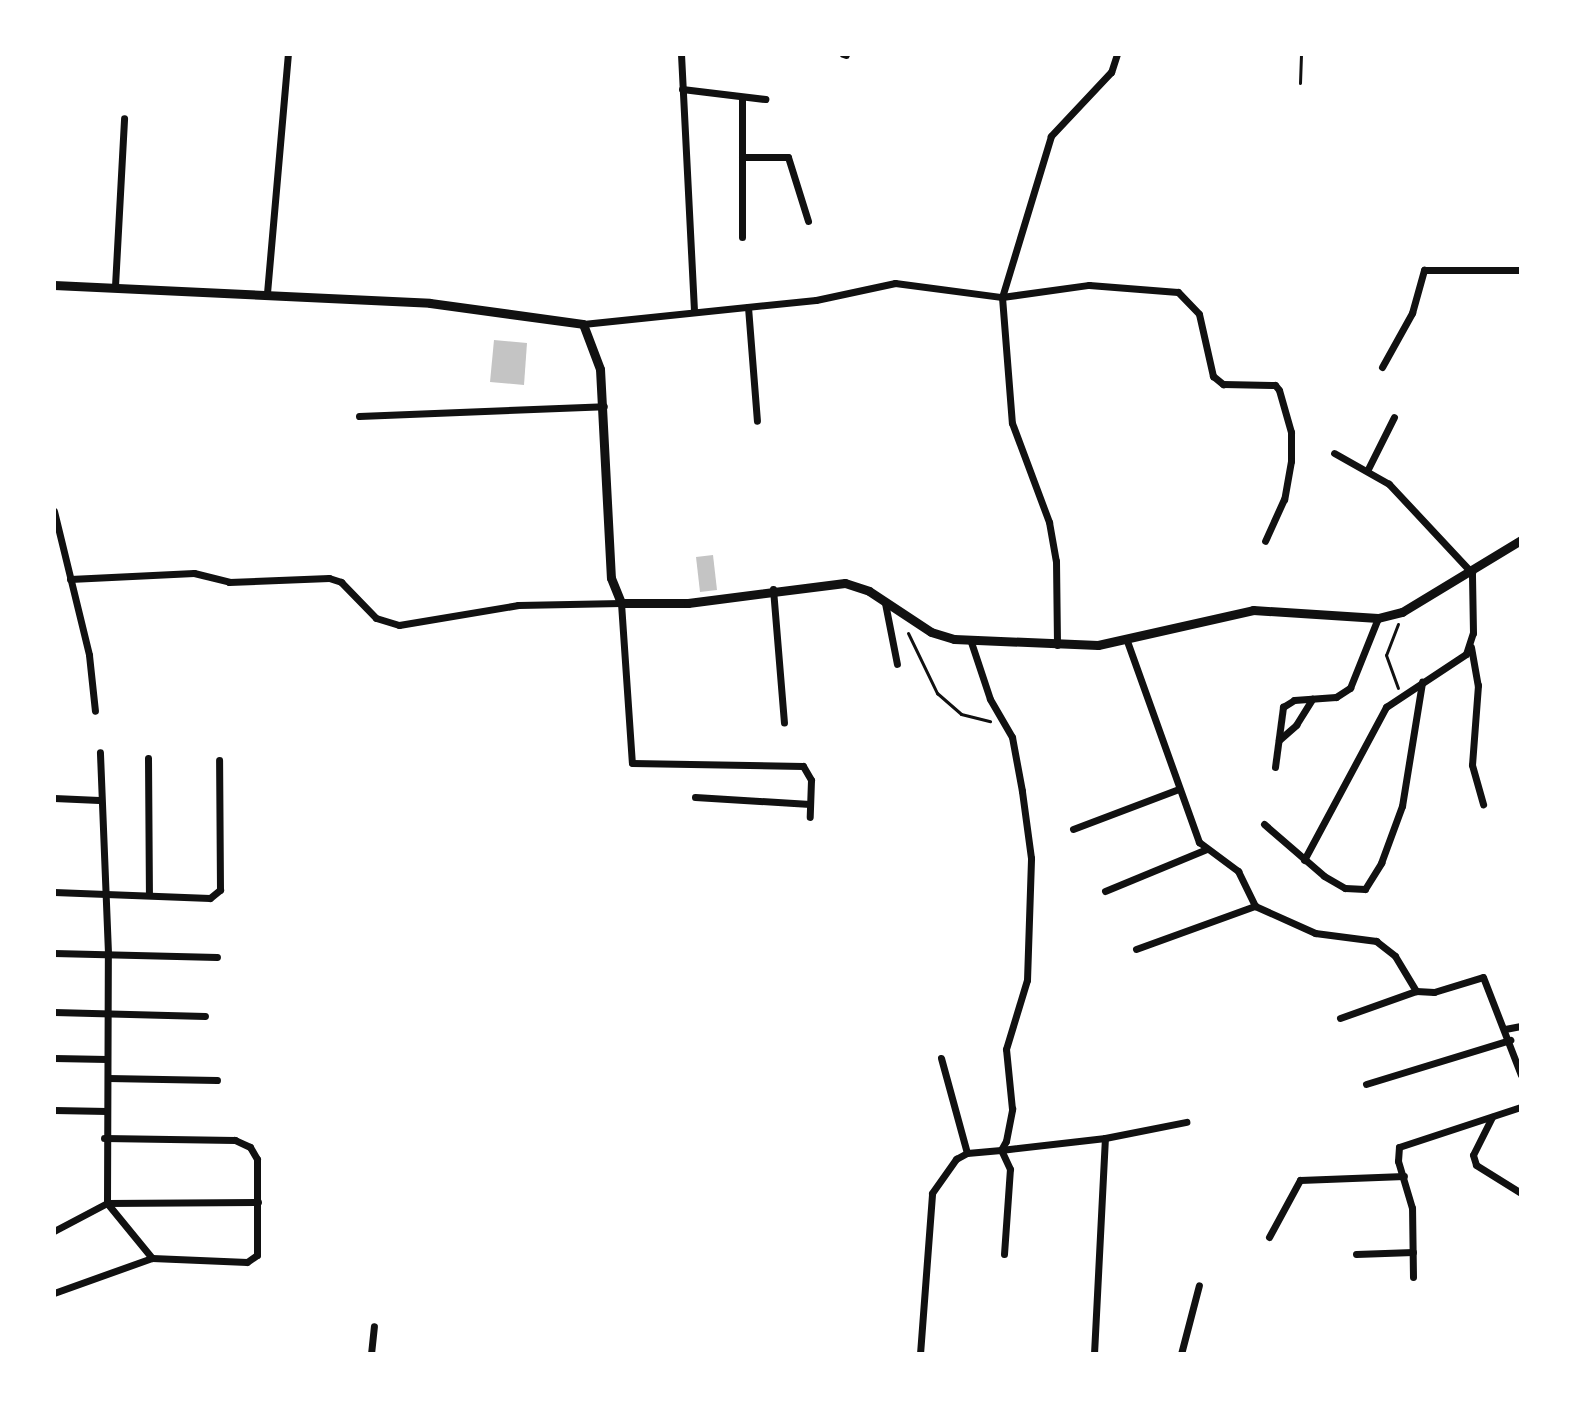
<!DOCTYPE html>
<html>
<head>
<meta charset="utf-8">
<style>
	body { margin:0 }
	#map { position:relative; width:1575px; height:1408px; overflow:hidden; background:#fff; font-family:Lato,sans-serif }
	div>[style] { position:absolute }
	.building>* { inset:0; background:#c4c4c4 }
	.path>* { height:3px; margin:-1.5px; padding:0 1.5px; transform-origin:1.5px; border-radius:1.5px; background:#111 }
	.minor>* { height:7px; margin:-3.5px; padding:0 3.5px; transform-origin:3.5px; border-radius:3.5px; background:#111 }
	.tertiary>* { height:9px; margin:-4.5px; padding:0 4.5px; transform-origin:4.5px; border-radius:4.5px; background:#111 }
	span { translate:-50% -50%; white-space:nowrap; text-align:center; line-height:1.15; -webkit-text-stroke:8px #fff; paint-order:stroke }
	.frame { position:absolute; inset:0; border:56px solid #fff; pointer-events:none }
</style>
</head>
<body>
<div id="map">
	<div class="building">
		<i style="clip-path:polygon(494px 340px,527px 343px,524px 385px,490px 382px)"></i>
		<i style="clip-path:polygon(713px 555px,717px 590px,700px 592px,696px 557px)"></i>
	</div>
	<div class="path">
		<i style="left:1300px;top:83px;width:29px;rotate:-88deg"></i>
		<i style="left:1398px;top:624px;width:33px;rotate:111deg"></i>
		<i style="left:1386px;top:655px;width:35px;rotate:70deg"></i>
		<i style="left:908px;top:633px;width:67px;rotate:64.2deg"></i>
		<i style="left:937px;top:693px;width:32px;rotate:41deg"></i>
		<i style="left:961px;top:714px;width:30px;rotate:14deg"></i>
	</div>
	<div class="minor">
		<i style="left:681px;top:54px;width:258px;rotate:87.1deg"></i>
		<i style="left:843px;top:54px;width:3px;rotate:18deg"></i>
		<i style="left:1117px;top:54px;width:19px;rotate:108deg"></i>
		<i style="left:1111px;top:72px;width:88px;rotate:133.2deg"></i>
		<i style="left:1051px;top:136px;width:168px;rotate:106.9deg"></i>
		<i style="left:1002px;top:297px;width:88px;rotate:-7.9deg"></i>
		<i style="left:1089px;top:285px;width:89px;rotate:4.5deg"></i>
		<i style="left:1178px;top:292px;width:30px;rotate:46deg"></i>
		<i style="left:1199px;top:314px;width:64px;rotate:77.3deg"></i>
		<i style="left:1213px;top:376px;width:13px;rotate:39deg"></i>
		<i style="left:1223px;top:384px;width:52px;rotate:1.1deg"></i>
		<i style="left:1275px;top:385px;width:6px;rotate:51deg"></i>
		<i style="left:1279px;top:390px;width:44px;rotate:74.1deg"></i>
		<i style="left:1291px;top:432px;width:29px;rotate:90deg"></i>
		<i style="left:1291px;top:461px;width:39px;rotate:100deg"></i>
		<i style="left:1284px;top:499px;width:46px;rotate:114.3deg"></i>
		<i style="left:682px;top:89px;width:84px;rotate:6.9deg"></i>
		<i style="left:742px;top:157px;width:46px"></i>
		<i style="left:788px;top:157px;width:67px;rotate:72.6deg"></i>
		<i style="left:742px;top:237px;width:140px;rotate:-90deg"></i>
		<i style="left:115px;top:286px;width:168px;rotate:-86.9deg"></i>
		<i style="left:267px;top:293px;width:240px;rotate:-85deg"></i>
		<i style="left:748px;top:307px;width:114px;rotate:85.5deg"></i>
		<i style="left:583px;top:324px;width:234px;rotate:-5.9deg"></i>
		<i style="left:816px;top:300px;width:81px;rotate:-12.1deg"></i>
		<i style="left:895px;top:283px;width:108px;rotate:7.5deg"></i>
		<i style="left:1002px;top:297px;width:126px;rotate:85.5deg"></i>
		<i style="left:1012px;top:423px;width:106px;rotate:69.5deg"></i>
		<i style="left:1049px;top:522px;width:40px;rotate:80deg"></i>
		<i style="left:1056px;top:561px;width:84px;rotate:89.3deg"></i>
		<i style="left:1382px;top:367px;width:62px;rotate:-60.9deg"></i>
		<i style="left:1412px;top:313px;width:45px;rotate:-74.4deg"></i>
		<i style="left:1424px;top:270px;width:97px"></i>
		<i style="left:359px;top:416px;width:245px;rotate:-2.3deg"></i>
		<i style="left:1368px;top:469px;width:58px;rotate:-63.4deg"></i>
		<i style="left:54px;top:511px;width:148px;rotate:76.3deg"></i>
		<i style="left:89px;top:655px;width:56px;rotate:83.9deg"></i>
		<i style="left:70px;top:579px;width:124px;rotate:-2.8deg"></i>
		<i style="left:194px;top:573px;width:36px;rotate:14deg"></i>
		<i style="left:229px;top:582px;width:100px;rotate:-2.3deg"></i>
		<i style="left:329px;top:578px;width:13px;rotate:18deg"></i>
		<i style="left:341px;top:582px;width:50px;rotate:45.8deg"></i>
		<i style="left:376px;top:618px;width:24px;rotate:17deg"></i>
		<i style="left:399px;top:625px;width:121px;rotate:-9.5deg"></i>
		<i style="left:518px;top:605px;width:103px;rotate:-1.1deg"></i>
		<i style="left:621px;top:603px;width:160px;rotate:86.1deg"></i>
		<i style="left:632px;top:763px;width:171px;rotate:1deg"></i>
		<i style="left:803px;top:766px;width:16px;rotate:60deg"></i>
		<i style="left:811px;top:780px;width:37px;rotate:92deg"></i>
		<i style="left:773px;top:589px;width:134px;rotate:85.3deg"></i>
		<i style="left:885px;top:603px;width:62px;rotate:78.9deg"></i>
		<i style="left:1127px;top:641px;width:214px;rotate:70.3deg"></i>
		<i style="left:1199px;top:842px;width:49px;rotate:36.6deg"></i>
		<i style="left:1238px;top:871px;width:39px;rotate:64deg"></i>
		<i style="left:1255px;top:906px;width:66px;rotate:24.2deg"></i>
		<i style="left:1315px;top:933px;width:62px;rotate:7.5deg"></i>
		<i style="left:1376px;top:941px;width:24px;rotate:38deg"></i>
		<i style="left:1395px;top:956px;width:41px;rotate:59deg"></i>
		<i style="left:1416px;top:991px;width:18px;rotate:3deg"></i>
		<i style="left:1434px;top:992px;width:51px;rotate:-17deg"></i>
		<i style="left:1483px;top:977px;width:105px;rotate:68.8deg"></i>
		<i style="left:1471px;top:647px;width:39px;rotate:80deg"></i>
		<i style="left:1478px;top:685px;width:80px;rotate:94.3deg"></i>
		<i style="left:1472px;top:765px;width:41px;rotate:74.2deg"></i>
		<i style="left:1279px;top:740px;width:23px;rotate:-41deg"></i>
		<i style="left:1296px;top:725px;width:31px;rotate:-58deg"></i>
		<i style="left:148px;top:758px;width:137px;rotate:89.6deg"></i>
		<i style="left:1275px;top:767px;width:61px;rotate:-82.4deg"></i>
		<i style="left:1283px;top:707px;width:13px;rotate:-32deg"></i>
		<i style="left:1294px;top:700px;width:42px;rotate:-4.1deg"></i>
		<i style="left:1336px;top:697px;width:17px;rotate:-33deg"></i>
		<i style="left:1350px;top:688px;width:75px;rotate:-68.2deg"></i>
		<i style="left:695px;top:797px;width:115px;rotate:3.5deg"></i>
		<i style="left:54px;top:798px;width:45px;rotate:2.5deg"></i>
		<i style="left:1264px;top:824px;width:79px;rotate:40.9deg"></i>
		<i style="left:1324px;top:876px;width:24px;rotate:30deg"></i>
		<i style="left:1345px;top:888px;width:20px;rotate:3deg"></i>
		<i style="left:1365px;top:889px;width:31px;rotate:-58deg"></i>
		<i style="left:1381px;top:863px;width:61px;rotate:-69.8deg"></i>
		<i style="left:1402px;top:806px;width:126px;rotate:-80.8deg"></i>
		<i style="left:1073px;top:829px;width:113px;rotate:-20.7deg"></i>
		<i style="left:1304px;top:860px;width:174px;rotate:-61.8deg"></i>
		<i style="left:1386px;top:707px;width:96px;rotate:-33.5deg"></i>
		<i style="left:1466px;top:654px;width:22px;rotate:-72deg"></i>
		<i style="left:1473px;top:633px;width:60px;rotate:-91deg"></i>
		<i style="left:1472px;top:573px;width:122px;rotate:-133deg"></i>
		<i style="left:1389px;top:484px;width:63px;rotate:-150.6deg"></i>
		<i style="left:1105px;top:891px;width:110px;rotate:-22.4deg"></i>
		<i style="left:54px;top:892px;width:156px;rotate:2.2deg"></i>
		<i style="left:210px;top:898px;width:13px;rotate:-39deg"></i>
		<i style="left:220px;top:890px;width:130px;rotate:-90.4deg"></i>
		<i style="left:1136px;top:949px;width:127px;rotate:-19.9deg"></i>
		<i style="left:54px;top:953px;width:163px;rotate:1.4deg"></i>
		<i style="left:54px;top:1012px;width:151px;rotate:1.5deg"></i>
		<i style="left:1340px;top:1018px;width:81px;rotate:-19.6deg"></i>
		<i style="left:1505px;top:1029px;width:16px;rotate:-11deg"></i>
		<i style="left:54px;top:1058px;width:53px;rotate:1.1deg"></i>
		<i style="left:941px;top:1058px;width:98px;rotate:74.7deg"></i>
		<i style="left:108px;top:1078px;width:109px;rotate:1.1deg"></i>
		<i style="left:1366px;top:1084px;width:151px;rotate:-17deg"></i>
		<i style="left:54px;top:1110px;width:53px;rotate:1.1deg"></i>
		<i style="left:1492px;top:1117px;width:42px;rotate:116.6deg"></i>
		<i style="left:1473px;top:1155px;width:10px;rotate:73deg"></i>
		<i style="left:1476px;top:1165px;width:53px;rotate:31.9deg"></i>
		<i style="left:107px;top:1203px;width:151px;rotate:-0.4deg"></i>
		<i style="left:107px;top:1203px;width:71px;rotate:50.7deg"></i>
		<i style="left:54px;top:1231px;width:60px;rotate:-27.8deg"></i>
		<i style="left:107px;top:1203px;width:250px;rotate:-89.8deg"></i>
		<i style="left:108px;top:953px;width:201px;rotate:-92.3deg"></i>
		<i style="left:1269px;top:1237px;width:65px;rotate:-61.5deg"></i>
		<i style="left:1300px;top:1180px;width:104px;rotate:-2.2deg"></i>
		<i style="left:1004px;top:1254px;width:85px;rotate:-86deg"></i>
		<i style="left:1010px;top:1169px;width:21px;rotate:-115deg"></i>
		<i style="left:1001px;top:1150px;width:105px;rotate:-6.6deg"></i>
		<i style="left:1105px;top:1138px;width:83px;rotate:-11.2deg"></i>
		<i style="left:1356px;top:1254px;width:57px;rotate:-2deg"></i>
		<i style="left:1413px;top:1277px;width:69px;rotate:-90.8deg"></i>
		<i style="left:1412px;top:1208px;width:49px;rotate:-106.6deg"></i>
		<i style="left:1398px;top:1161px;width:14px;rotate:-86deg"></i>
		<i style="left:1399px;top:1147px;width:128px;rotate:-18.2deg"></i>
		<i style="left:54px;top:1293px;width:104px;rotate:-19.7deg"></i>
		<i style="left:152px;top:1258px;width:95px;rotate:2.4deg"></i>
		<i style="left:247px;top:1262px;width:12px;rotate:-35deg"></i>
		<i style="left:257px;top:1255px;width:96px;rotate:-90deg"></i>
		<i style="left:257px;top:1159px;width:14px;rotate:-120deg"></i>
		<i style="left:250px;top:1147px;width:17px;rotate:-155deg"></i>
		<i style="left:235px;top:1140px;width:131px;rotate:-179.1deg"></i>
		<i style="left:371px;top:1354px;width:28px;rotate:-84deg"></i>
		<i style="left:920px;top:1354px;width:161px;rotate:-85.7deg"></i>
		<i style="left:932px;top:1193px;width:42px;rotate:-54.8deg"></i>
		<i style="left:956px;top:1159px;width:13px;rotate:-29deg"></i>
		<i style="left:967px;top:1153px;width:34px;rotate:-5deg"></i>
		<i style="left:1001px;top:1150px;width:10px;rotate:-61deg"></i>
		<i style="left:1006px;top:1141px;width:33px;rotate:-79deg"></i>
		<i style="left:1012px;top:1109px;width:60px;rotate:-95.7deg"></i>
		<i style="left:1006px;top:1049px;width:72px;rotate:-73.1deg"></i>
		<i style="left:1027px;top:980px;width:122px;rotate:-88.1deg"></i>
		<i style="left:1031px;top:858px;width:68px;rotate:-97.7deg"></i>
		<i style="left:1022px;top:791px;width:55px;rotate:-100.5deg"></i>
		<i style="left:1012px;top:737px;width:44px;rotate:-120.1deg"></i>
		<i style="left:990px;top:699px;width:60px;rotate:-108.4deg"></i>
		<i style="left:1094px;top:1354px;width:216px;rotate:-87.1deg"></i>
		<i style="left:1181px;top:1354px;width:71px;rotate:-75.4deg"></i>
	</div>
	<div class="tertiary">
		<i style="left:54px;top:285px;width:376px;rotate:2.7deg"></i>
		<i style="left:430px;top:303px;width:154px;rotate:7.8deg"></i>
		<i style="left:583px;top:324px;width:48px;rotate:69.3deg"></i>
		<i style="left:600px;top:369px;width:209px;rotate:87deg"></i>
		<i style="left:611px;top:578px;width:27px;rotate:68deg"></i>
		<i style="left:621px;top:603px;width:67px"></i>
		<i style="left:688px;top:603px;width:158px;rotate:-7.3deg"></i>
		<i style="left:845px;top:583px;width:25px;rotate:18deg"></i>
		<i style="left:869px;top:591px;width:74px;rotate:33.5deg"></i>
		<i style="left:931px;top:632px;width:24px;rotate:17deg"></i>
		<i style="left:954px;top:639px;width:144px;rotate:2.4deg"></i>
		<i style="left:1098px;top:645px;width:159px;rotate:-12.7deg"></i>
		<i style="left:1253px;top:610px;width:125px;rotate:3.7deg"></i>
		<i style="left:1378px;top:618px;width:25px;rotate:-14deg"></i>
		<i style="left:1402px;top:612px;width:139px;rotate:-31.2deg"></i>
	</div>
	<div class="frame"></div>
</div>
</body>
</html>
